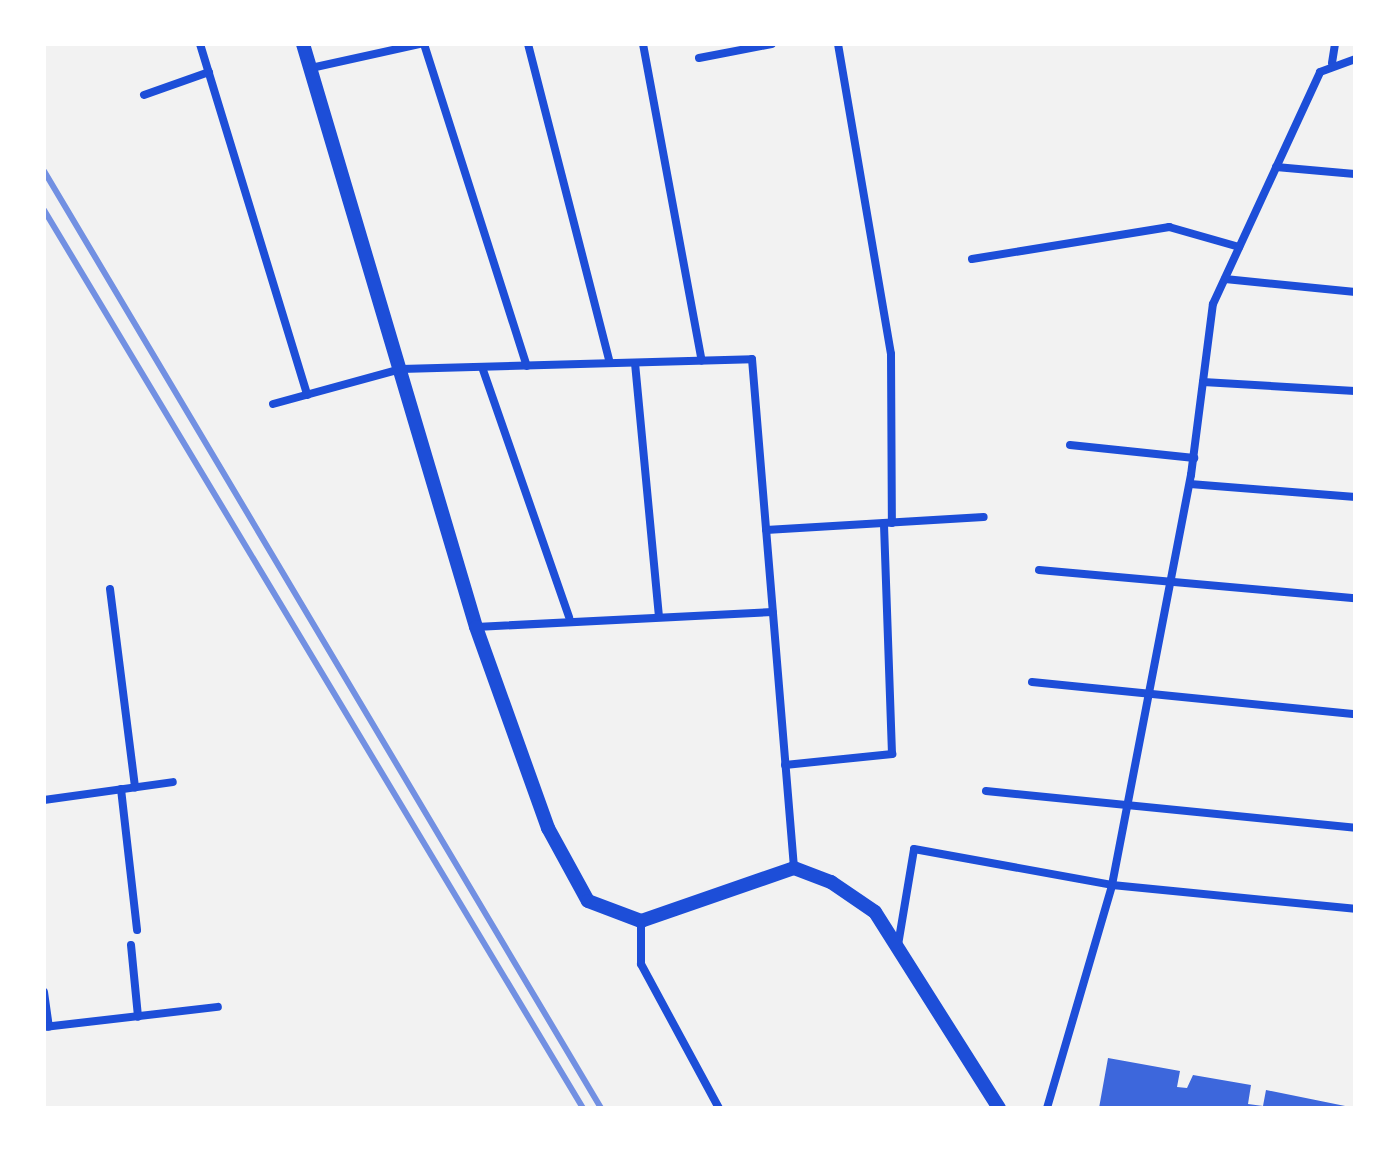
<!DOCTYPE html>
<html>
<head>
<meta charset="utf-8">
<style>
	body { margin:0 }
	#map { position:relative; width:1399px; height:1152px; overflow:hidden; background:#f2f2f2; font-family:Karla,sans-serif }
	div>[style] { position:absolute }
	.building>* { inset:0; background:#3d67dc }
	.minor>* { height:8px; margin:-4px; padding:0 4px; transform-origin:4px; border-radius:4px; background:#1d4ed8 }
	.tertiary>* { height:14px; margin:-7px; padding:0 7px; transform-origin:7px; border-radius:7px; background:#1d4ed8 }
	.rail>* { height:6px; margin:-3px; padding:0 3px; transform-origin:3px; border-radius:3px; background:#7290e2 }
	span { translate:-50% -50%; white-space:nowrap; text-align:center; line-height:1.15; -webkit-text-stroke:7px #fff; paint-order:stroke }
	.frame { position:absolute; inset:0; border:46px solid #fff; pointer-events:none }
</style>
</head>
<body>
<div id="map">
	<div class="building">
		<i style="clip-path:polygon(1108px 1058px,1180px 1071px,1177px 1087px,1187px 1088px,1193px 1075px,1251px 1085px,1248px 1104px,1263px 1106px,1266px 1090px,1355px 1108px,1099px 1108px)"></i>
	</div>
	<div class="minor">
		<i style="left:200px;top:44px;width:367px;rotate:73deg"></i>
		<i style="left:424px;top:44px;width:338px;rotate:72.3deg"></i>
		<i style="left:528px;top:44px;width:329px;rotate:75.6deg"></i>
		<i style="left:643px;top:44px;width:322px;rotate:79.5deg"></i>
		<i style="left:838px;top:44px;width:314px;rotate:80.3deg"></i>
		<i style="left:891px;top:354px;width:169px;rotate:89.7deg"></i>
		<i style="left:699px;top:58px;width:74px;rotate:-10.9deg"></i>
		<i style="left:1332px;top:63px;width:19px;rotate:-81deg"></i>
		<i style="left:311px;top:68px;width:112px;rotate:-12.4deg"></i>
		<i style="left:144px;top:95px;width:69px;rotate:-19.5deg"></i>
		<i style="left:1276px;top:167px;width:79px;rotate:5.1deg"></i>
		<i style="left:972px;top:259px;width:200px;rotate:-9.2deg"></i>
		<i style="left:1169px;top:227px;width:73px;rotate:15.9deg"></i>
		<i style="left:1225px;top:279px;width:131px;rotate:5.7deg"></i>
		<i style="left:635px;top:363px;width:254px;rotate:84.6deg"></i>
		<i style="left:482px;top:367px;width:265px;rotate:70.8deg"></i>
		<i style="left:1203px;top:382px;width:152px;rotate:3.4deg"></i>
		<i style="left:273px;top:404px;width:133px;rotate:-15.3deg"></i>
		<i style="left:401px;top:369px;width:351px;rotate:-1.6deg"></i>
		<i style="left:752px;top:359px;width:511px;rotate:85.28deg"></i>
		<i style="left:1070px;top:445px;width:125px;rotate:6deg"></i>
		<i style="left:1190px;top:484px;width:166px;rotate:4.5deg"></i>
		<i style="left:766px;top:530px;width:218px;rotate:-3.4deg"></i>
		<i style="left:1039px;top:570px;width:317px;rotate:5.1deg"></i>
		<i style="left:110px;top:589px;width:200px;rotate:82.8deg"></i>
		<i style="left:476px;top:627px;width:297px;rotate:-2.9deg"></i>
		<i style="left:1032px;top:682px;width:325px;rotate:5.7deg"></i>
		<i style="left:785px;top:765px;width:108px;rotate:-5.9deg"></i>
		<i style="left:892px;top:754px;width:231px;rotate:-92deg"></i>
		<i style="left:121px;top:789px;width:142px;rotate:83.5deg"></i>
		<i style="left:986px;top:791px;width:371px;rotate:5.7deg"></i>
		<i style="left:44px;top:800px;width:130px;rotate:-7.9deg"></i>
		<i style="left:641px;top:921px;width:43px;rotate:90deg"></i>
		<i style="left:641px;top:964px;width:164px;rotate:61.6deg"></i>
		<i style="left:131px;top:945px;width:72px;rotate:84.4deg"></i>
		<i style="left:898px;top:945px;width:97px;rotate:-80.5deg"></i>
		<i style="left:914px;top:849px;width:201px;rotate:10.3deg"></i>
		<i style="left:1112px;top:885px;width:418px;rotate:-79.1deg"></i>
		<i style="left:1191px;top:475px;width:172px;rotate:-82.7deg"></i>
		<i style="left:1213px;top:304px;width:255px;rotate:-65.2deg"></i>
		<i style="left:1320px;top:72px;width:37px;rotate:-20deg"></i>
		<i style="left:44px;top:992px;width:35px;rotate:82deg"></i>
		<i style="left:44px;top:1027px;width:175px;rotate:-6.6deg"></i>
		<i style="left:1047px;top:1108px;width:232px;rotate:-73.7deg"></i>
		<i style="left:1112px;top:885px;width:244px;rotate:5.6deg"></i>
	</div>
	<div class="tertiary">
		<i style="left:303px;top:44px;width:608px;rotate:73.47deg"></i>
		<i style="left:476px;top:627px;width:214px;rotate:70.3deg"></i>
		<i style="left:548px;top:828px;width:83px;rotate:61.3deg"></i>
		<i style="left:588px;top:901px;width:57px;rotate:20.7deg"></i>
		<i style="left:641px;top:921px;width:162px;rotate:-19.1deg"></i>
		<i style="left:794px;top:868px;width:40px;rotate:21deg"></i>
		<i style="left:831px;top:882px;width:53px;rotate:34.3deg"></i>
		<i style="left:875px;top:912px;width:232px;rotate:57.7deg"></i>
	</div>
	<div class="rail">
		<i style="left:44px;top:171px;width:1090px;rotate:59.27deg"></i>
		<i style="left:44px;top:210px;width:1047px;rotate:59.03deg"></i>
	</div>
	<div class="frame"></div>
</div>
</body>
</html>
